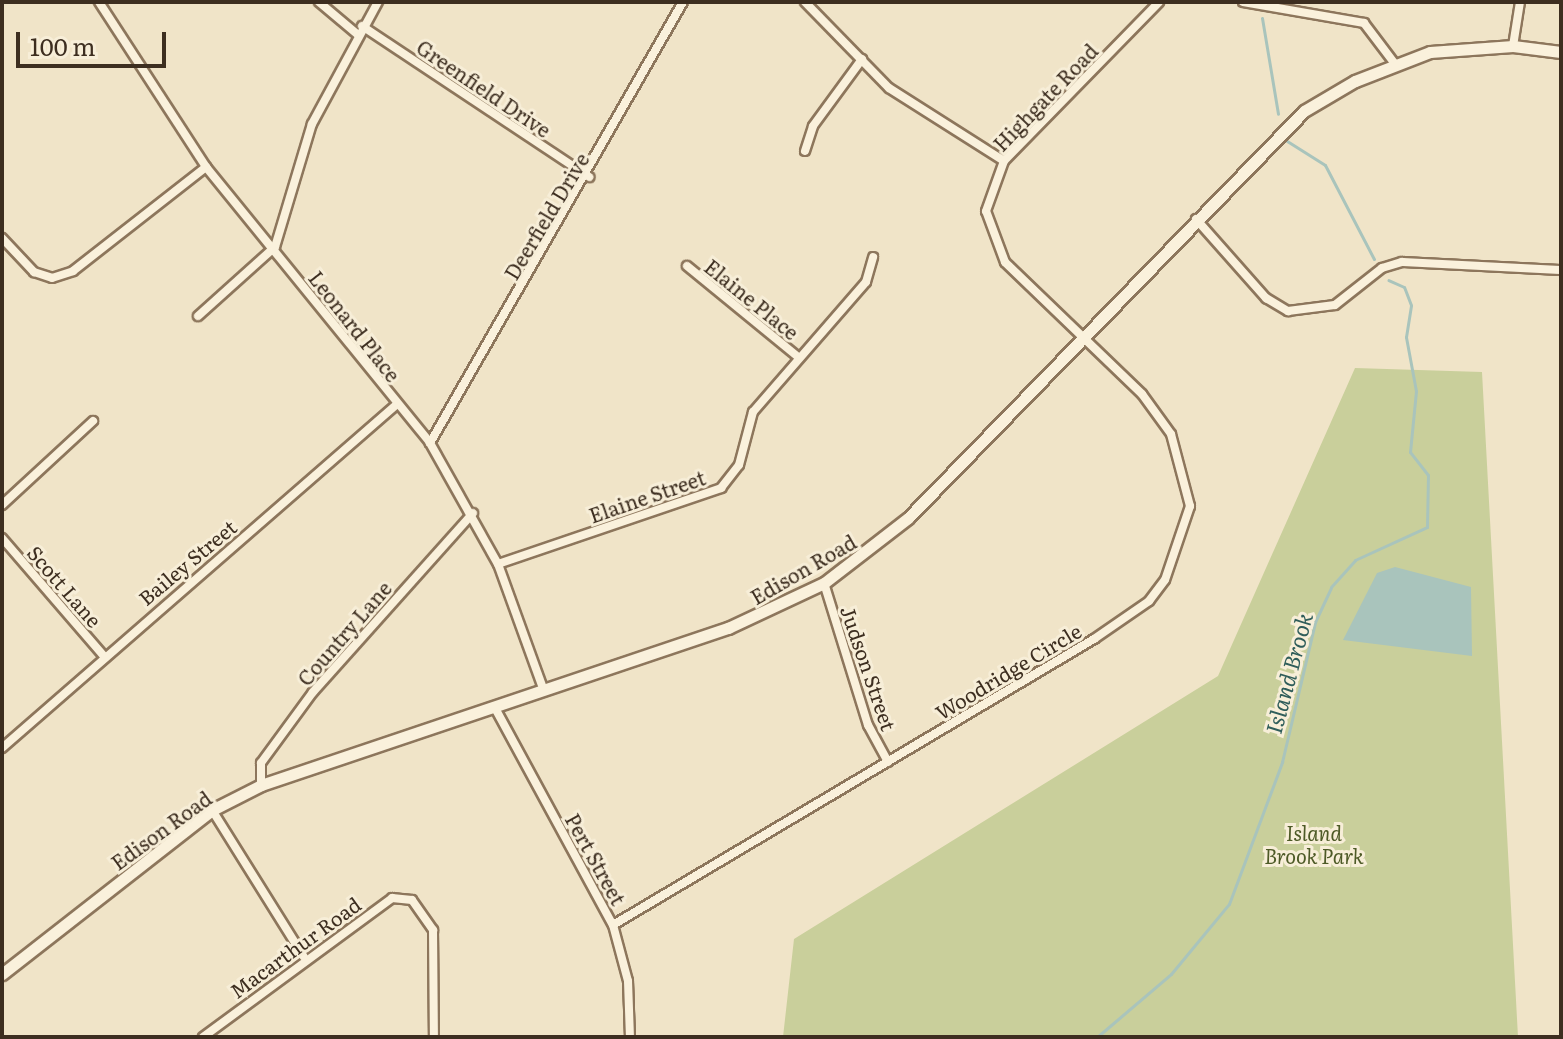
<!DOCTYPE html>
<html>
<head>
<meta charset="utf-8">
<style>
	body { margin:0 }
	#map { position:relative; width:1563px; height:1039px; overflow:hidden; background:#f0e4c8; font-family:Literata,serif }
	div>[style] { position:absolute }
	.green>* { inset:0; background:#c9cf9b }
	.water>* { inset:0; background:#a9c4bc }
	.stream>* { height:3px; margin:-1.5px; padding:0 1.5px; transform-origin:1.5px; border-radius:1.5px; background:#a9c4bc }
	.roads { filter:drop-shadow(2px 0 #8d765c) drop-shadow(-2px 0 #8d765c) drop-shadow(0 2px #8d765c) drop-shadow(0 -2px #8d765c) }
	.street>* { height:8px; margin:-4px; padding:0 4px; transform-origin:4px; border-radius:4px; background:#faf1dc }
	.secondary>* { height:11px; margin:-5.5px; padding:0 5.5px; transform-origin:5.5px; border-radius:5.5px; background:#faf1dc }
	span { translate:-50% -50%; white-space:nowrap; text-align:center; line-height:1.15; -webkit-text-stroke:6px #f7eed8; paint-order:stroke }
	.street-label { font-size:20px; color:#3d2e20 }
	.park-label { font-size:20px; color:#4d5a26; font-style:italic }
	.water-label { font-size:22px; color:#2f5d5a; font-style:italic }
	.frame { position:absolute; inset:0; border:4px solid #3d2e20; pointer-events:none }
	.scale { position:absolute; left:16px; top:32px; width:150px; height:36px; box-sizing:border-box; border:4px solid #3d2e20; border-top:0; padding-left:10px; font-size:24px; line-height:28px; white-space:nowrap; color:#3d2e20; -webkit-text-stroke:6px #f7eed8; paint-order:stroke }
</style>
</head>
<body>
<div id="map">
	<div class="green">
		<i style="clip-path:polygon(1355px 368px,1482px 372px,1518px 1037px,783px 1037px,794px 939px,1218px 676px)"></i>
	</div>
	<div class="water">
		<i style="clip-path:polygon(1395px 567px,1471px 587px,1472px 656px,1343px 640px,1377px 573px)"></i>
	</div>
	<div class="stream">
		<i style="left:1262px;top:18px;width:97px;rotate:80.5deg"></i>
		<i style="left:1287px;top:141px;width:45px;rotate:32.3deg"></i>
		<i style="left:1325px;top:165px;width:106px;rotate:62.5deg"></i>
		<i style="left:1097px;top:1037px;width:97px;rotate:-40.4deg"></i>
		<i style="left:1171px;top:974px;width:91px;rotate:-50.4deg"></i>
		<i style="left:1229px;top:904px;width:152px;rotate:-69.5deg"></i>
		<i style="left:1282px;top:762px;width:144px;rotate:-76.7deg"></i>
		<i style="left:1315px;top:622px;width:38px;rotate:-65deg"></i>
		<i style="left:1331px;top:587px;width:36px;rotate:-48deg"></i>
		<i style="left:1355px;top:560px;width:79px;rotate:-24.6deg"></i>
		<i style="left:1427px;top:527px;width:52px;rotate:-88.9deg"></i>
		<i style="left:1428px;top:475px;width:29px;rotate:-128deg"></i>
		<i style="left:1410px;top:452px;width:61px;rotate:-84.4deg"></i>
		<i style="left:1416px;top:391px;width:55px;rotate:-100.5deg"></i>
		<i style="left:1406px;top:337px;width:32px;rotate:-81deg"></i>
		<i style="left:1411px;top:305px;width:19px;rotate:-111deg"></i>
		<i style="left:1404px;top:287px;width:17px;rotate:-156deg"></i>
	</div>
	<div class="roads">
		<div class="street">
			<i style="left:99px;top:2px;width:197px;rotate:57deg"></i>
			<i style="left:206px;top:167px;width:355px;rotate:50.9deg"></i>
			<i style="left:430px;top:443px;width:139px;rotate:60.7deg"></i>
			<i style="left:498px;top:564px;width:135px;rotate:70.1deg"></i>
			<i style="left:319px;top:2px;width:50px;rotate:40.1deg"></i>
			<i style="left:805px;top:2px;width:120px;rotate:45.7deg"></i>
			<i style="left:889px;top:88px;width:136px;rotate:32.4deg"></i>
			<i style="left:1243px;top:2px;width:123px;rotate:9.8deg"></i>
			<i style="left:1364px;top:23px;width:51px;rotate:52.9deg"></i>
			<i style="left:362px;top:26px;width:273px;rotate:33.6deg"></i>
			<i style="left:1513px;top:46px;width:45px;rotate:-81deg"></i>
			<i style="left:805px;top:151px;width:26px;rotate:-72deg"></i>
			<i style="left:813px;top:126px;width:83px;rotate:-53.8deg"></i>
			<i style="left:1196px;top:219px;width:106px;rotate:48.5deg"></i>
			<i style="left:1266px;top:298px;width:26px;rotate:31deg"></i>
			<i style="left:1288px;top:311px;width:47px;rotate:-7.3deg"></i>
			<i style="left:1335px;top:305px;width:60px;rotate:-38.2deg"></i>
			<i style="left:1382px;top:268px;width:21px;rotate:-17deg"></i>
			<i style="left:1402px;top:262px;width:159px;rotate:2.9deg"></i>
			<i style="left:2px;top:238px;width:47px;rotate:46.7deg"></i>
			<i style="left:34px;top:272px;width:19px;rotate:18deg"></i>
			<i style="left:52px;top:278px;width:22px;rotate:-18deg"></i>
			<i style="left:73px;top:271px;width:169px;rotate:-38deg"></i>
			<i style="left:687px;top:266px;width:144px;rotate:39.3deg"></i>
			<i style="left:198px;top:316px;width:103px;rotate:-41.9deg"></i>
			<i style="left:275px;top:247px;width:128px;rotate:-73.3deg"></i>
			<i style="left:312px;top:124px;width:139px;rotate:-61.6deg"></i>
			<i style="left:430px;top:443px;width:508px;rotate:-60.16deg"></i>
			<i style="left:2px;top:505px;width:124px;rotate:-42.7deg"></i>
			<i style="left:2px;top:538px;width:155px;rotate:49.2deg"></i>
			<i style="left:498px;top:564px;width:236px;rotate:-18.8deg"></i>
			<i style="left:721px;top:488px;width:29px;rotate:-52deg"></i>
			<i style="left:739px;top:465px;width:55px;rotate:-75.2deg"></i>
			<i style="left:753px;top:412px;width:172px;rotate:-49deg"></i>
			<i style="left:866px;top:282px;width:26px;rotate:-74deg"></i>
			<i style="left:824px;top:583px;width:149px;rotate:72.8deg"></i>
			<i style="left:868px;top:725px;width:42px;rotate:61.6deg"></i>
			<i style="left:495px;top:708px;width:247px;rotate:61.5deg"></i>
			<i style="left:613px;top:925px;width:58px;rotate:75deg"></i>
			<i style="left:628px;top:981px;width:56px;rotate:88deg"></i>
			<i style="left:2px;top:748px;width:522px;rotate:-41.04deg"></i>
			<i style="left:261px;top:785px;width:22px;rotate:-90deg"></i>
			<i style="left:261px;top:763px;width:88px;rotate:-53.8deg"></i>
			<i style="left:313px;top:692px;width:240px;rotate:-48.2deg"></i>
			<i style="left:212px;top:810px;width:173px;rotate:58deg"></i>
			<i style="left:613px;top:925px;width:560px;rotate:-30.74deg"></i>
			<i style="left:1094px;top:639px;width:67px;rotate:-34.6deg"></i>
			<i style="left:1149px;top:601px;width:26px;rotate:-53deg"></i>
			<i style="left:1165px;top:580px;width:78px;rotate:-71.3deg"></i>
			<i style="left:1190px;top:506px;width:74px;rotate:-104.8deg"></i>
			<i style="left:1171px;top:434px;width:49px;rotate:-125.9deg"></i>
			<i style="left:1142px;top:394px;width:190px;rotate:-136.1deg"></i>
			<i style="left:1005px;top:262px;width:54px;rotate:-110.4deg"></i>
			<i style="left:986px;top:211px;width:53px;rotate:-70.2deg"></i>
			<i style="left:1004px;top:161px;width:222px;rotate:-45.7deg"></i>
			<i style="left:203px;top:1037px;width:235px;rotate:-36.3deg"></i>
			<i style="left:392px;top:898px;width:20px;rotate:6deg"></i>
			<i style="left:412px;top:900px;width:37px;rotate:55deg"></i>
			<i style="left:433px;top:930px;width:107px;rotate:89.5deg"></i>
		</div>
		<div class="secondary">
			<i style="left:2px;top:974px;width:266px;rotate:-38deg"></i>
			<i style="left:212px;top:810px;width:55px;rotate:-27deg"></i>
			<i style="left:261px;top:785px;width:493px;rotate:-18.6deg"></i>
			<i style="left:728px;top:628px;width:106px;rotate:-25.1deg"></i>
			<i style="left:824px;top:583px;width:106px;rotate:-37.7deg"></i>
			<i style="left:908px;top:518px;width:568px;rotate:-45.78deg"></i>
			<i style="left:1304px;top:111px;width:59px;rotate:-30.5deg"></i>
			<i style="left:1355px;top:81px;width:80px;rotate:-21.1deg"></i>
			<i style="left:1430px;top:52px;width:83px;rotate:-4.1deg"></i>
			<i style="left:1513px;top:46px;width:48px;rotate:7.1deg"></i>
		</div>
	</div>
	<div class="street-label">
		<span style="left:484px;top:88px;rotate:34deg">Greenfield Drive</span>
		<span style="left:1045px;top:97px;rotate:-46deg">Highgate Road</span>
		<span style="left:546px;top:216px;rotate:-59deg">Deerfield Drive</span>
		<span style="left:752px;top:299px;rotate:39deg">Elaine Place</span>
		<span style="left:355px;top:326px;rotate:52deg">Leonard Place</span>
		<span style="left:647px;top:496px;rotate:-19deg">Elaine Street</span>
		<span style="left:187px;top:562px;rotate:-40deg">Bailey Street</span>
		<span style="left:803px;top:569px;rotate:-30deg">Edison Road</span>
		<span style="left:65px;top:586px;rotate:49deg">Scott Lane</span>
		<span style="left:344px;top:633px;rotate:-49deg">Country Lane</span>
		<span style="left:869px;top:668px;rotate:71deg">Judson Street</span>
		<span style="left:1008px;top:671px;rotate:-31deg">Woodridge Circle</span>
		<span style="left:161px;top:830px;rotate:-36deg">Edison Road</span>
		<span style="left:596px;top:859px;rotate:61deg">Pert Street</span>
		<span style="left:295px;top:947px;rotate:-36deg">Macarthur Road</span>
	</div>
	<div class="park-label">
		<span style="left:1314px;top:844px">Island<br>Brook Park</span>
	</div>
	<div class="water-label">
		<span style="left:1288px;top:673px;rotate:-75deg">Island Brook</span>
	</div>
	<div class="frame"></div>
	<div class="scale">100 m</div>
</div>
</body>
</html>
